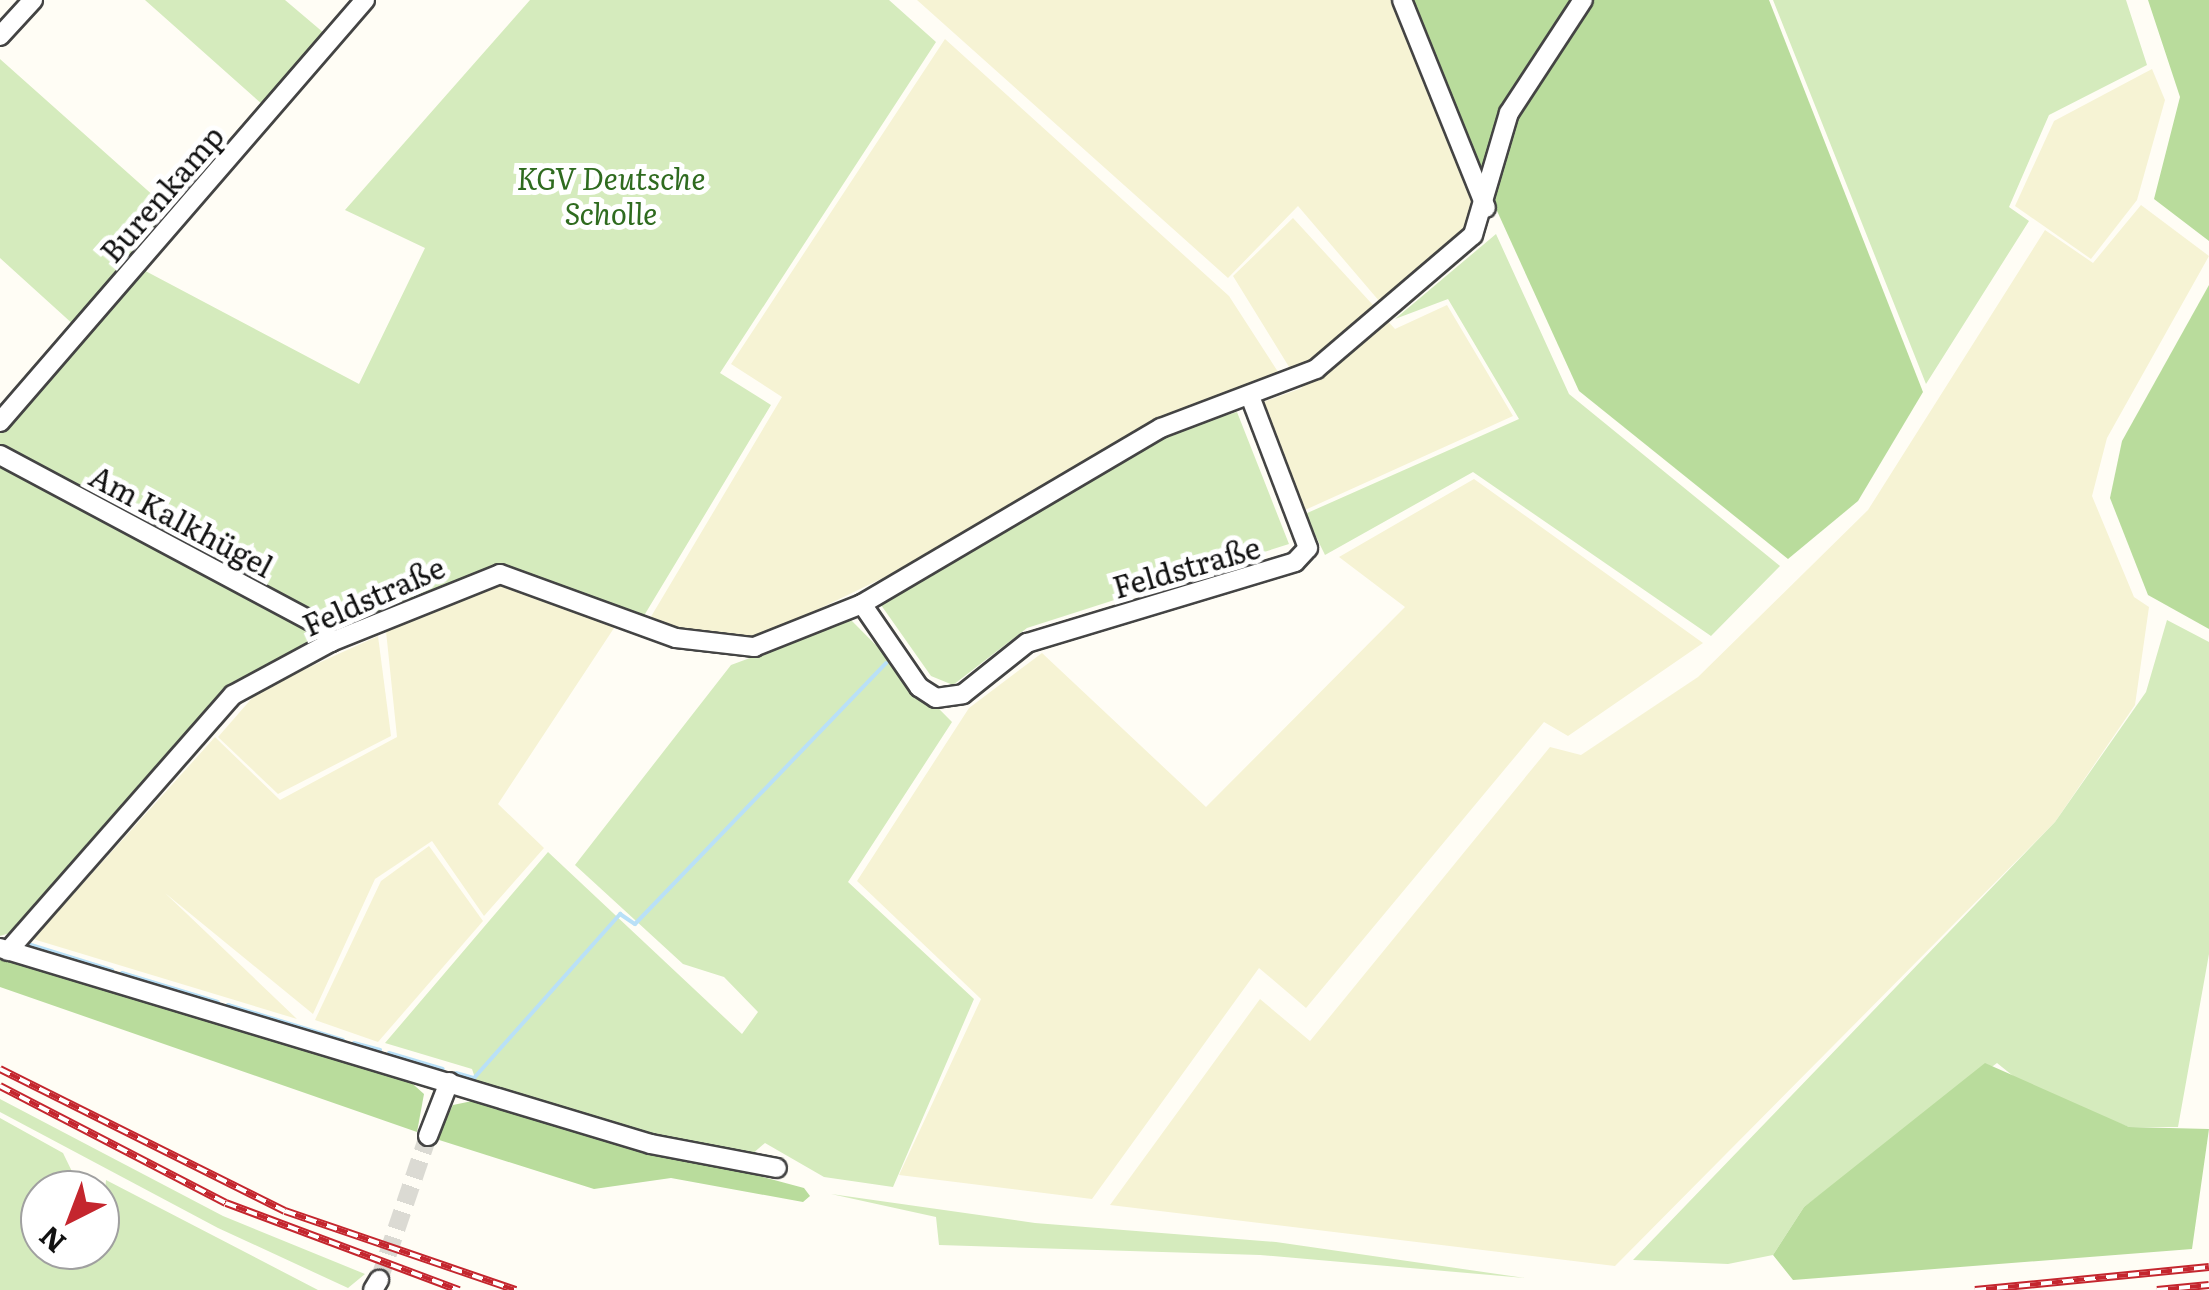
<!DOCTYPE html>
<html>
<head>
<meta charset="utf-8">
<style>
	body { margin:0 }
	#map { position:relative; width:2209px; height:1290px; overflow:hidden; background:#fffdf5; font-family:Literata,serif }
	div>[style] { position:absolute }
	.farmland>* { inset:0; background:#f6f3d4 }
	.green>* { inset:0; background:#d5ebbd }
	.forest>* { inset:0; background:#b9dc9c }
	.stream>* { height:4px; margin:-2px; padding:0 2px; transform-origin:2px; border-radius:2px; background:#b9e0f7 }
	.minor-tunnel>* { height:18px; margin-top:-9px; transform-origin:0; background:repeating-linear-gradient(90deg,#dbdad3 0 18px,transparent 0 27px) }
	.roads { filter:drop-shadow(2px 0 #444) drop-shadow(-2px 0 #444) drop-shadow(0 2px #444) drop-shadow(0 -2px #444) }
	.minor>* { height:18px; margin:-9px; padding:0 9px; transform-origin:9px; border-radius:9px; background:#fff }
	.rail>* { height:8px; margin-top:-4px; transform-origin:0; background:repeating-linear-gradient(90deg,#fff 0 11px,#c4262e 0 22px); box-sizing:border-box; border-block:2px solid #c4262e }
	span { translate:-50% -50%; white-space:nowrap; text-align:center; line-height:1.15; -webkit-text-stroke:10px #fff; paint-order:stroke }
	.park-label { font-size:30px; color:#2f6b1f; font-style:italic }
	.street-label { font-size:30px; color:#111 }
	.north { position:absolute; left:20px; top:1170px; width:100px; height:100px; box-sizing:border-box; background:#fff; border:2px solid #a0a0a0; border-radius:50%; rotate:222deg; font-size:28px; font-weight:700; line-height:40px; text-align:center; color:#111 }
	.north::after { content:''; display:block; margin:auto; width:35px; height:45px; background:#c4262e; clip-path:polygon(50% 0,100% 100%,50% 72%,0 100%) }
</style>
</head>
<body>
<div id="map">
	<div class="farmland">
		<i style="clip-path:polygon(917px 0,1392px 0,1482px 213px,1380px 302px,1298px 206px,1228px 278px)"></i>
		<i style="clip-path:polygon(945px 39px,1229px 296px,1282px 378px,1163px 418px,889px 575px,755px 640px,705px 642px,649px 620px,782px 397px,731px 364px)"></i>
		<i style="clip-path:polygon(2152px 69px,2165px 100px,2137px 200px,2091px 259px,2015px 206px,2054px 121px)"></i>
		<i style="clip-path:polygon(2141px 205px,2209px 256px,2107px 438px,2092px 496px,2134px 597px,2149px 607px,2135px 705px,2055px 822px,1615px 1266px,1110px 1205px,1260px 999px,1310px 1041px,1550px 747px,1581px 755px,1698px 677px,1868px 510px,2045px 230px,2093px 263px)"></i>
		<i style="clip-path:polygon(1293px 218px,1395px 329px,1447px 305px,1513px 416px,1305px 510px,1260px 403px,1302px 388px,1233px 276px)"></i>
		<i style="clip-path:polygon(1474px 479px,1703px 643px,1568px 736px,1544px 722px,1306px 1008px,1259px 968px,1092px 1199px,899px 1175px,981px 999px,857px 881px,969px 708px,1042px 653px,1206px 807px,1405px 607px,1339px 557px)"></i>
		<i style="clip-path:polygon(506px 580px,616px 625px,498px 804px,544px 848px,484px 916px,432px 841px,375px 879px,313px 1014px,165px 893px,297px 1019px,33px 939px,215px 737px,280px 800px,397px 737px,386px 631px)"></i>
		<i style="clip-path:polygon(378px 636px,391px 736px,278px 794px,218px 737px,259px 690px)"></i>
		<i style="clip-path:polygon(429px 846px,483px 921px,378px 1042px,315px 1020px,381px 881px)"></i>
	</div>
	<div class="green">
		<i style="clip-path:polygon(145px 0,285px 0,331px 39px,136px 266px,359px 384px,425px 248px,345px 210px,530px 0,889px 0,936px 42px,720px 373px,771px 405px,642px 619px,497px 565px,236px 680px,16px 931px,0 936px,0 417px,75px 326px,0 258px,0 59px,174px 214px,263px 105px)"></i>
		<i style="clip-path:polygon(1773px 0,2126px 0,2147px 65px,2049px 115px,2009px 207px,2029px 221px,1926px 384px)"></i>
		<i style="clip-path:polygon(1496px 234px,1569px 394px,1780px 566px,1711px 636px,1473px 472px,1325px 555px,1305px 514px,1519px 419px,1448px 299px,1395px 319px)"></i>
		<i style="clip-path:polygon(1237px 412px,1289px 544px,1027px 628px,953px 685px,931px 676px,881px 605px,1165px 434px)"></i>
		<i style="clip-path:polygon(851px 620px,952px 722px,848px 882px,974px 999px,893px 1187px,824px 1177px,765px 1143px,744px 1161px,652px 1139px,477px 1084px,472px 1069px,385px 1043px,548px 852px,742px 1034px,758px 1012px,724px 977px,683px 964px,575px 865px,731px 665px)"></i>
		<i style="clip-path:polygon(2167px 620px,2209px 642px,2209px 954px,2178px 1127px,2129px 1127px,2033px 1092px,1997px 1063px,1804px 1207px,1773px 1255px,1728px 1264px,1633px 1260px,2055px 822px,2146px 692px)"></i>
		<i style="clip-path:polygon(0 1099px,223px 1216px,365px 1274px,348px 1288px,218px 1228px,0 1112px)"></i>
		<i style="clip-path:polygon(0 1118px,63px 1153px,81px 1190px,40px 1190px,40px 1250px,100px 1250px,106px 1180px,318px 1290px,0 1290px)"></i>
		<i style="clip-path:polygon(831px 1194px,1035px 1223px,1276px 1242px,1525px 1278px,1260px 1255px,939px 1245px,936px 1217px)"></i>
	</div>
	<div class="forest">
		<i style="clip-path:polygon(1401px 0,1769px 0,1923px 392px,1858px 501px,1788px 559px,1579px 391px)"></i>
		<i style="clip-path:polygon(2148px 0,2209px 0,2209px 241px,2154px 199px,2180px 97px)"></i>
		<i style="clip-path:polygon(2209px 285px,2209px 629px,2148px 595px,2110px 498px,2122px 441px)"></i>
		<i style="clip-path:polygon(0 953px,405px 1077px,424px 1094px,417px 1132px,0 987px)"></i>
		<i style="clip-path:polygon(1985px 1063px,2129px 1127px,2209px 1129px,2192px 1249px,1793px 1280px,1773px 1255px,1804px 1207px)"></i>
		<i style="clip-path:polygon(477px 1100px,804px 1188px,810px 1196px,803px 1202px,671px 1178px,594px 1189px,436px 1139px,453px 1105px)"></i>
	</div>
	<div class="stream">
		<i style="left:31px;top:945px;width:85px;rotate:17.2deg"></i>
		<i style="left:122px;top:973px;width:100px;rotate:16.8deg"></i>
		<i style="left:228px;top:1005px;width:120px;rotate:16.9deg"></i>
		<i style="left:354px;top:1043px;width:27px;rotate:15deg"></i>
		<i style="left:389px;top:1053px;width:56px;rotate:16.5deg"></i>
		<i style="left:456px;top:1073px;width:19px;rotate:16deg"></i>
		<i style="left:474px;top:1078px;width:220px;rotate:-48.3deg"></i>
		<i style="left:620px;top:914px;width:18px;rotate:34deg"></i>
		<i style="left:635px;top:924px;width:362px;rotate:-46.1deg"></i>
	</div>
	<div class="minor-tunnel">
		<i style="left:379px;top:1280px;width:152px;rotate:-71.2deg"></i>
	</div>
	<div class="roads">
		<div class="minor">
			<i style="left:1402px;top:0;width:224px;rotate:68deg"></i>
			<i style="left:0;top:36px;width:49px;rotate:-47.5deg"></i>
			<i style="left:0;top:422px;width:558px;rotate:-49.14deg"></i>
			<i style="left:0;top:455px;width:361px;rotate:28.1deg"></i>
			<i style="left:319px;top:625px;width:21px;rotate:55deg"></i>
			<i style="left:862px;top:604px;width:101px;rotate:55.5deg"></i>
			<i style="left:919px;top:687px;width:20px;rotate:33deg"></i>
			<i style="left:936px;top:698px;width:27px;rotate:-8deg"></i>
			<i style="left:963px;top:694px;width:82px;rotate:-38.6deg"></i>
			<i style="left:1027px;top:643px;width:280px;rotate:-16.8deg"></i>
			<i style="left:1295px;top:562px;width:19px;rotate:-47deg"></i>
			<i style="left:1308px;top:548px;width:160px;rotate:-110.9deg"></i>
			<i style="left:0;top:948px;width:680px;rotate:16.76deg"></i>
			<i style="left:651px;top:1144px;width:128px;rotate:10.8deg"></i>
			<i style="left:8px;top:951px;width:341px;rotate:-48.7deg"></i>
			<i style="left:233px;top:695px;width:111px;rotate:-28.4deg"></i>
			<i style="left:331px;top:642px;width:182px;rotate:-21.9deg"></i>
			<i style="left:500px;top:574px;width:187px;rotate:20deg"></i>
			<i style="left:676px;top:638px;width:79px;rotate:6.6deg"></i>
			<i style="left:754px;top:647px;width:116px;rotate:-21.7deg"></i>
			<i style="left:862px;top:604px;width:347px;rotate:-30.5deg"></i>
			<i style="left:1161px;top:428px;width:166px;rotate:-20.8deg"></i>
			<i style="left:1316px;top:369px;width:206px;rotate:-40.5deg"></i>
			<i style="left:1473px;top:235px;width:127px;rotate:-73.6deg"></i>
			<i style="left:1509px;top:113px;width:135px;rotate:-56.8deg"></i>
			<i style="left:428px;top:1136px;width:58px;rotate:-68.7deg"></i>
			<i style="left:373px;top:1290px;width:12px;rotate:-59deg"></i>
		</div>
	</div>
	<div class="rail">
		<i style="left:0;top:1069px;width:318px;rotate:26.5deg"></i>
		<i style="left:285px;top:1211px;width:244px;rotate:18.9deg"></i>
		<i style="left:0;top:1086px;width:254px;rotate:27.4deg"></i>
		<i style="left:226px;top:1203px;width:249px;rotate:20.5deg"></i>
		<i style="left:1975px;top:1290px;width:235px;rotate:-5.6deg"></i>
		<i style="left:2157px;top:1290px;width:52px;rotate:-5.5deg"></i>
	</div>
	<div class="park-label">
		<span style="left:611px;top:194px">KGV Deutsche<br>Scholle</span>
	</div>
	<div class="street-label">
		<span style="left:161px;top:193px;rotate:-49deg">Burenkamp</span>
		<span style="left:182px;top:520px;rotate:28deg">Am Kalkhügel</span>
		<span style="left:1186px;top:566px;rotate:-16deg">Feldstraße</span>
		<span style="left:373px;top:595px;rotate:-24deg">Feldstraße</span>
	</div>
	<div class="north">N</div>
</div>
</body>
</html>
